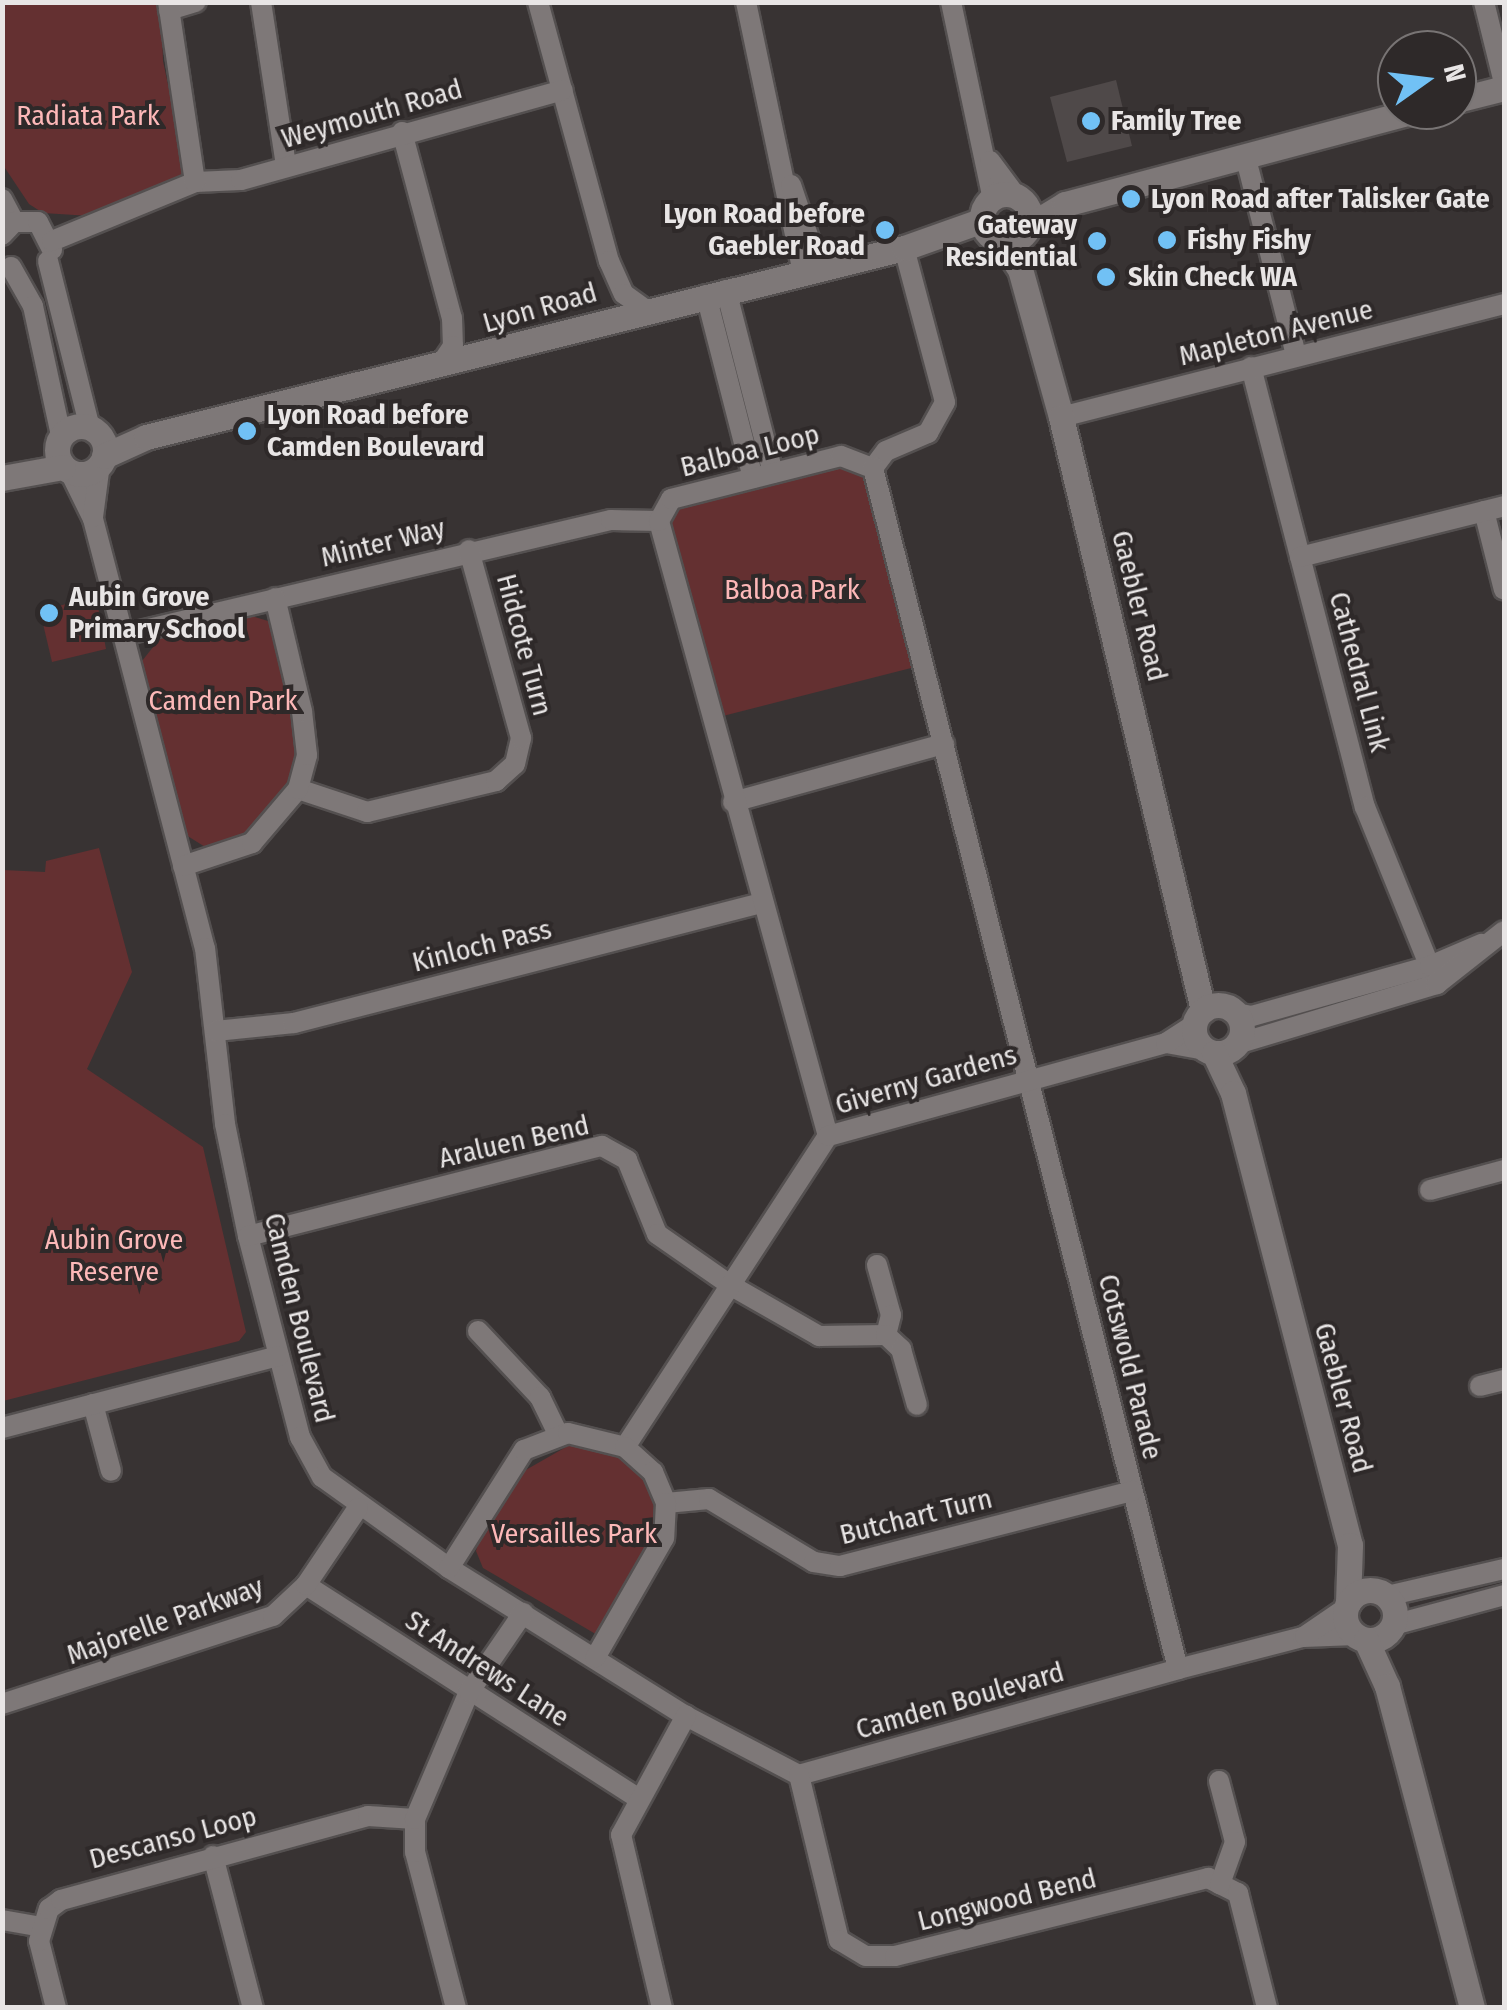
<!DOCTYPE html>
<html>
<head>
<meta charset="utf-8">
<style>
	body { margin:0 }
	#map { position:relative; width:1507px; height:2010px; overflow:hidden; background:#383333; font-family:"Fira Sans Condensed",sans-serif }
	div>[style] { position:absolute }
	.green>* { inset:0; background:#643031 }
	.building>* { inset:0; background:#4f4949 }
	.roads { filter:drop-shadow(2px 0 #545050) drop-shadow(-2px 0 #545050) drop-shadow(0 2px #545050) drop-shadow(0 -2px #545050) }
	.minor>* { height:20px; margin:-10px; padding:0 10px; transform-origin:10px; border-radius:10px; background:#7e7878 }
	.tertiary>* { height:25px; margin:-12.5px; padding:0 12.5px; transform-origin:12.5px; border-radius:12.5px; background:#7e7878 }
	.tertiary>.ring { margin:-12.5px; padding:0; box-sizing:content-box; background:none; border:25px solid #7e7878; border-radius:50% }
	.dots>* { width:28px; height:28px; translate:-50% -50%; box-sizing:border-box; border:5px solid #2e2929; border-radius:50% }
	span { translate:-50% -50%; white-space:nowrap; text-align:center; line-height:1.15; -webkit-text-stroke:8px #2e2929; paint-order:stroke }
	.street-label { font-size:28px; color:#e8e5e5 }
	.park-label { font-size:28px; color:#fdb8b8 }
	.poi-label { font-size:28px; color:#e8e5e5; font-weight:700 }
	.left { translate:0 -50%; text-align:left }
	.right { translate:-100% -50%; text-align:right }
	.frame { position:absolute; inset:0; border:5px solid #e8e5e5; pointer-events:none }
	.north { position:absolute; left:1377px; top:30px; width:100px; height:100px; box-sizing:border-box; background:#2e2929; border:2px solid #787474; border-radius:50%; rotate:76deg; font-size:28px; font-weight:700; line-height:40px; text-align:center; color:#e8e5e5 }
	.north::after { content:''; display:block; margin:auto; width:35px; height:45px; background:#71c1f5; clip-path:polygon(50% 0,100% 100%,50% 72%,0 100%) }
</style>
</head>
<body>
<div id="map">
	<div class="green">
		<i style="clip-path:polygon(2px 3px,161px 3px,163px 61px,186px 170px,181px 184px,91px 216px,43px 213px,29px 204px,3px 165px)"></i>
		<i style="clip-path:polygon(842px 464px,867px 473px,919px 666px,719px 717px,668px 532px,672px 516px,687px 503px)"></i>
		<i style="clip-path:polygon(96px 596px,106px 649px,52px 662px,40px 611px)"></i>
		<i style="clip-path:polygon(248px 615px,268px 621px,276px 633px,292px 689px,299px 772px,259px 828px,210px 850px,186px 835px,142px 661px,161px 637px)"></i>
		<i style="clip-path:polygon(99px 848px,132px 972px,87px 1069px,203px 1147px,246px 1332px,239px 1341px,3px 1401px,3px 870px,45px 872px,46px 861px)"></i>
		<i style="clip-path:polygon(573px 1443px,622px 1454px,652px 1479px,659px 1507px,657px 1542px,599px 1636px,483px 1568px,476px 1551px,482px 1529px,524px 1471px)"></i>
	</div>
	<div class="building">
		<i style="clip-path:polygon(1116px 80px,1132px 146px,1067px 162px,1050px 97px)"></i>
	</div>
	<div class="roads">
		<div class="minor">
			<i style="left:261px;top:2px;width:166px;rotate:81.3deg"></i>
			<i style="left:538px;top:2px;width:269px;rotate:74.7deg"></i>
			<i style="left:609px;top:261px;width:36px;rotate:66deg"></i>
			<i style="left:624px;top:294px;width:27px;rotate:36deg"></i>
			<i style="left:746px;top:2px;width:276px;rotate:78.1deg"></i>
			<i style="left:951px;top:2px;width:201px;rotate:78deg"></i>
			<i style="left:1484px;top:2px;width:83px;rotate:76.1deg"></i>
			<i style="left:169px;top:10px;width:28px;rotate:-17deg"></i>
			<i style="left:402px;top:132px;width:193px;rotate:75deg"></i>
			<i style="left:452px;top:318px;width:28px;rotate:88deg"></i>
			<i style="left:453px;top:346px;width:25px;rotate:124deg"></i>
			<i style="left:1245px;top:155px;width:206px;rotate:75.7deg"></i>
			<i style="left:990px;top:161px;width:44px;rotate:53.4deg"></i>
			<i style="left:195px;top:182px;width:46px;rotate:-2.5deg"></i>
			<i style="left:241px;top:180px;width:334px;rotate:-15.6deg"></i>
			<i style="left:791px;top:185px;width:88px;rotate:71.4deg"></i>
			<i style="left:2px;top:199px;width:26px;rotate:62deg"></i>
			<i style="left:2px;top:235px;width:18px;rotate:-47deg"></i>
			<i style="left:14px;top:222px;width:24px"></i>
			<i style="left:38px;top:222px;width:31px;rotate:63deg"></i>
			<i style="left:52px;top:241px;width:155px;rotate:-22.4deg"></i>
			<i style="left:195px;top:182px;width:182px;rotate:-98.5deg"></i>
			<i style="left:48px;top:261px;width:172px;rotate:75.9deg"></i>
			<i style="left:11px;top:267px;width:45px;rotate:60.6deg"></i>
			<i style="left:33px;top:306px;width:133px;rotate:77.8deg"></i>
			<i style="left:726px;top:290px;width:189px;rotate:75.6deg"></i>
			<i style="left:706px;top:295px;width:189px;rotate:75.6deg"></i>
			<i style="left:1251px;top:367px;width:455px;rotate:75.5deg"></i>
			<i style="left:1365px;top:807px;width:191px;rotate:67.9deg"></i>
			<i style="left:1061px;top:417px;width:457px;rotate:-14.3deg"></i>
			<i style="left:873px;top:468px;width:21px;rotate:-53deg"></i>
			<i style="left:886px;top:451px;width:46px;rotate:-23.2deg"></i>
			<i style="left:928px;top:433px;width:35px;rotate:-61deg"></i>
			<i style="left:945px;top:402px;width:159px;rotate:-104.9deg"></i>
			<i style="left:70px;top:472px;width:52px;rotate:63.9deg"></i>
			<i style="left:93px;top:519px;width:443px;rotate:75.4deg"></i>
			<i style="left:205px;top:948px;width:177px;rotate:83.5deg"></i>
			<i style="left:225px;top:1124px;width:114px;rotate:78.4deg"></i>
			<i style="left:248px;top:1236px;width:208px;rotate:75.5deg"></i>
			<i style="left:300px;top:1437px;width:46px;rotate:61.2deg"></i>
			<i style="left:322px;top:1477px;width:156px;rotate:35.6deg"></i>
			<i style="left:449px;top:1568px;width:279px;rotate:32deg"></i>
			<i style="left:686px;top:1716px;width:127px;rotate:27.6deg"></i>
			<i style="left:799px;top:1775px;width:394px;rotate:-15.6deg"></i>
			<i style="left:1178px;top:1669px;width:129px;rotate:-14.4deg"></i>
			<i style="left:1303px;top:1637px;width:53px;rotate:-2.2deg"></i>
			<i style="left:1484px;top:511px;width:81px;rotate:75.8deg"></i>
			<i style="left:93px;top:517px;width:53px;rotate:-82.5deg"></i>
			<i style="left:1300px;top:557px;width:210px;rotate:-14deg"></i>
			<i style="left:123px;top:635px;width:501px;rotate:-13.26deg"></i>
			<i style="left:611px;top:520px;width:48px;rotate:1.2deg"></i>
			<i style="left:298px;top:789px;width:73px;rotate:18.4deg"></i>
			<i style="left:367px;top:812px;width:133px;rotate:-13.5deg"></i>
			<i style="left:496px;top:781px;width:25px;rotate:-42deg"></i>
			<i style="left:515px;top:764px;width:27px;rotate:-77deg"></i>
			<i style="left:521px;top:738px;width:195px;rotate:-105.5deg"></i>
			<i style="left:733px;top:802px;width:219px;rotate:-15.4deg"></i>
			<i style="left:183px;top:866px;width:73px;rotate:-18.4deg"></i>
			<i style="left:252px;top:843px;width:71px;rotate:-49.6deg"></i>
			<i style="left:298px;top:789px;width:35px;rotate:-75deg"></i>
			<i style="left:307px;top:755px;width:44px;rotate:-96.5deg"></i>
			<i style="left:302px;top:711px;width:116px;rotate:-103.4deg"></i>
			<i style="left:1236px;top:1013px;width:16px;rotate:11deg"></i>
			<i style="left:1252px;top:1016px;width:185px;rotate:-15.7deg"></i>
			<i style="left:1430px;top:966px;width:56px;rotate:-23.3deg"></i>
			<i style="left:216px;top:1031px;width:78px;rotate:-5.9deg"></i>
			<i style="left:294px;top:1023px;width:482px;rotate:-14.4deg"></i>
			<i style="left:1166px;top:1043px;width:41px;rotate:9.9deg"></i>
			<i style="left:1237px;top:1044px;width:209px;rotate:-16.7deg"></i>
			<i style="left:1437px;top:984px;width:85px;rotate:-38.3deg"></i>
			<i style="left:828px;top:1136px;width:638px;rotate:-105.37deg"></i>
			<i style="left:659px;top:521px;width:25px;rotate:-61deg"></i>
			<i style="left:671px;top:499px;width:175px;rotate:-14.2deg"></i>
			<i style="left:841px;top:456px;width:34px;rotate:21deg"></i>
			<i style="left:873px;top:468px;width:1239px;rotate:75.75deg"></i>
			<i style="left:1430px;top:1190px;width:77px;rotate:-15.1deg"></i>
			<i style="left:248px;top:1236px;width:365px;rotate:-14.3deg"></i>
			<i style="left:602px;top:1146px;width:29px;rotate:29deg"></i>
			<i style="left:627px;top:1160px;width:80px;rotate:67.9deg"></i>
			<i style="left:657px;top:1234px;width:89px;rotate:34.9deg"></i>
			<i style="left:730px;top:1285px;width:103px;rotate:29.8deg"></i>
			<i style="left:819px;top:1336px;width:67px;rotate:-0.9deg"></i>
			<i style="left:877px;top:1265px;width:52px;rotate:74.4deg"></i>
			<i style="left:891px;top:1315px;width:21px;rotate:104deg"></i>
			<i style="left:478px;top:1331px;width:91px;rotate:46.8deg"></i>
			<i style="left:540px;top:1397px;width:43px;rotate:64deg"></i>
			<i style="left:886px;top:1335px;width:21px;rotate:43deg"></i>
			<i style="left:901px;top:1349px;width:58px;rotate:74.1deg"></i>
			<i style="left:1480px;top:1386px;width:25px;rotate:-14deg"></i>
			<i style="left:93px;top:1404px;width:69px;rotate:75deg"></i>
			<i style="left:2px;top:1428px;width:286px;rotate:-14.6deg"></i>
			<i style="left:625px;top:1447px;width:371px;rotate:-56.9deg"></i>
			<i style="left:828px;top:1136px;width:351px;rotate:-15.4deg"></i>
			<i style="left:1166px;top:1043px;width:35px;rotate:-33deg"></i>
			<i style="left:666px;top:1503px;width:43px;rotate:-5.3deg"></i>
			<i style="left:709px;top:1499px;width:122px;rotate:31deg"></i>
			<i style="left:814px;top:1562px;width:26px;rotate:9deg"></i>
			<i style="left:840px;top:1566px;width:302px;rotate:-14.4deg"></i>
			<i style="left:449px;top:1568px;width:140px;rotate:-57.6deg"></i>
			<i style="left:524px;top:1450px;width:47px;rotate:-21.1deg"></i>
			<i style="left:568px;top:1433px;width:59px;rotate:13.8deg"></i>
			<i style="left:625px;top:1447px;width:38px;rotate:42deg"></i>
			<i style="left:653px;top:1472px;width:34px;rotate:67deg"></i>
			<i style="left:666px;top:1503px;width:35px;rotate:93deg"></i>
			<i style="left:664px;top:1538px;width:138px;rotate:119.9deg"></i>
			<i style="left:306px;top:1585px;width:396px;rotate:32.7deg"></i>
			<i style="left:1387px;top:1596px;width:120px;rotate:-13deg"></i>
			<i style="left:1393px;top:1625px;width:115px;rotate:-15.1deg"></i>
			<i style="left:1305px;top:1636px;width:50px;rotate:-34.3deg"></i>
			<i style="left:2px;top:1704px;width:285px;rotate:-18deg"></i>
			<i style="left:273px;top:1616px;width:45px;rotate:-43.2deg"></i>
			<i style="left:306px;top:1585px;width:93px;rotate:-56deg"></i>
			<i style="left:799px;top:1775px;width:170px;rotate:76.4deg"></i>
			<i style="left:839px;top:1940px;width:31px;rotate:31deg"></i>
			<i style="left:866px;top:1956px;width:29px"></i>
			<i style="left:895px;top:1956px;width:323px;rotate:-14deg"></i>
			<i style="left:1208px;top:1878px;width:34px;rotate:27deg"></i>
			<i style="left:1238px;top:1893px;width:119px;rotate:75.8deg"></i>
			<i style="left:1219px;top:1781px;width:63px;rotate:75.3deg"></i>
			<i style="left:1235px;top:1842px;width:45px;rotate:109.7deg"></i>
			<i style="left:213px;top:1856px;width:157px;rotate:75.3deg"></i>
			<i style="left:2px;top:1920px;width:39px;rotate:10deg"></i>
			<i style="left:56px;top:2008px;width:69px;rotate:-104.2deg"></i>
			<i style="left:39px;top:1941px;width:34px;rotate:-73deg"></i>
			<i style="left:49px;top:1909px;width:15px;rotate:-37deg"></i>
			<i style="left:61px;top:1900px;width:318px;rotate:-15.3deg"></i>
			<i style="left:368px;top:1816px;width:47px;rotate:3.7deg"></i>
			<i style="left:456px;top:2008px;width:161px;rotate:-104.7deg"></i>
			<i style="left:415px;top:1852px;width:33px;rotate:-90deg"></i>
			<i style="left:415px;top:1819px;width:138px;rotate:-67deg"></i>
			<i style="left:469px;top:1692px;width:96px;rotate:-55.6deg"></i>
			<i style="left:662px;top:2008px;width:178px;rotate:-103.3deg"></i>
			<i style="left:621px;top:1835px;width:136px;rotate:-61.4deg"></i>
		</div>
		<div class="tertiary">
			<i style="left:1457px;top:100px;width:49px;rotate:-14.3deg"></i>
			<i class="ring" style="left:982px;top:194px;width:23px;height:23px"></i>
			<i style="left:1029px;top:226px;width:42px;rotate:-31.4deg"></i>
			<i style="left:1065px;top:204px;width:366px;rotate:-14.9deg"></i>
			<i style="left:1001px;top:241px;width:34px;rotate:56deg"></i>
			<i style="left:1020px;top:269px;width:154px;rotate:74.5deg"></i>
			<i style="left:1061px;top:417px;width:610px;rotate:76.53deg"></i>
			<i class="ring" style="left:57px;top:426px;width:23px;height:23px"></i>
			<i style="left:104px;top:456px;width:46px;rotate:-24.3deg"></i>
			<i style="left:146px;top:437px;width:781px;rotate:-14deg"></i>
			<i style="left:904px;top:248px;width:84px;rotate:-19.5deg"></i>
			<i style="left:2px;top:478px;width:62px;rotate:-10.2deg"></i>
			<i class="ring" style="left:1194px;top:1005px;width:23px;height:23px"></i>
			<i style="left:1214px;top:1053px;width:44px;rotate:64.6deg"></i>
			<i style="left:1233px;top:1093px;width:467px;rotate:75.5deg"></i>
			<i style="left:1350px;top:1545px;width:58px;rotate:92deg"></i>
			<i class="ring" style="left:1345px;top:1590px;width:25px;height:25px"></i>
			<i style="left:1366px;top:1640px;width:51px;rotate:65.5deg"></i>
			<i style="left:1387px;top:1686px;width:333px;rotate:75.2deg"></i>
		</div>
	</div>
	<div class="dots">
		<i style="left:1091px;top:121px;background:#71c1f5"></i>
		<i style="left:1131px;top:199px;background:#71c1f5"></i>
		<i style="left:885px;top:230px;background:#71c1f5"></i>
		<i style="left:1167px;top:240px;background:#71c1f5"></i>
		<i style="left:1097px;top:241px;background:#71c1f5"></i>
		<i style="left:1106px;top:277px;background:#71c1f5"></i>
		<i style="left:247px;top:431px;background:#71c1f5"></i>
		<i style="left:49px;top:613px;background:#71c1f5"></i>
	</div>
	<div class="street-label">
		<span style="left:372px;top:114px;rotate:-16deg">Weymouth Road</span>
		<span style="left:540px;top:308px;rotate:-16deg">Lyon Road</span>
		<span style="left:1276px;top:333px;rotate:-14deg">Mapleton Avenue</span>
		<span style="left:750px;top:451px;rotate:-14deg">Balboa Loop</span>
		<span style="left:383px;top:543px;rotate:-14deg">Minter Way</span>
		<span style="left:1139px;top:606px;rotate:76deg">Gaebler Road</span>
		<span style="left:524px;top:645px;rotate:75deg">Hidcote Turn</span>
		<span style="left:1359px;top:672px;rotate:75deg">Cathedral Link</span>
		<span style="left:482px;top:946px;rotate:-14deg">Kinloch Pass</span>
		<span style="left:926px;top:1080px;rotate:-16deg">Giverny Gardens</span>
		<span style="left:514px;top:1142px;rotate:-13deg">Araluen Bend</span>
		<span style="left:299px;top:1318px;rotate:76deg">Camden Boulevard</span>
		<span style="left:1130px;top:1367px;rotate:76deg">Cotswold Parade</span>
		<span style="left:1343px;top:1398px;rotate:75deg">Gaebler Road</span>
		<span style="left:916px;top:1517px;rotate:-14deg">Butchart Turn</span>
		<span style="left:165px;top:1621px;rotate:-20deg">Majorelle Parkway</span>
		<span style="left:487px;top:1669px;rotate:33deg">St Andrews Lane</span>
		<span style="left:960px;top:1701px;rotate:-16deg">Camden Boulevard</span>
		<span style="left:173px;top:1838px;rotate:-15deg">Descanso Loop</span>
		<span style="left:1007px;top:1900px;rotate:-14deg">Longwood Bend</span>
	</div>
	<div class="park-label">
		<span style="left:88px;top:116px">Radiata Park</span>
		<span style="left:792px;top:590px">Balboa Park</span>
		<span style="left:223px;top:701px">Camden Park</span>
		<span style="left:114px;top:1256px">Aubin Grove<br>Reserve</span>
		<span style="left:574px;top:1534px">Versailles Park</span>
	</div>
	<div class="poi-label">
		<span class="left" style="left:1111px;top:121px">Family Tree</span>
		<span class="left" style="left:1151px;top:199px">Lyon Road after Talisker Gate</span>
		<span class="right" style="left:865px;top:230px">Lyon Road before<br>Gaebler Road</span>
		<span class="right" style="left:1077px;top:241px">Gateway<br>Residential</span>
		<span class="left" style="left:1187px;top:240px">Fishy Fishy</span>
		<span class="left" style="left:1128px;top:277px">Skin Check WA</span>
		<span class="left" style="left:267px;top:431px">Lyon Road before<br>Camden Boulevard</span>
		<span class="left" style="left:69px;top:613px">Aubin Grove<br>Primary School</span>
	</div>
	<div class="frame"></div>
	<div class="north">N</div>
</div>
</body>
</html>
